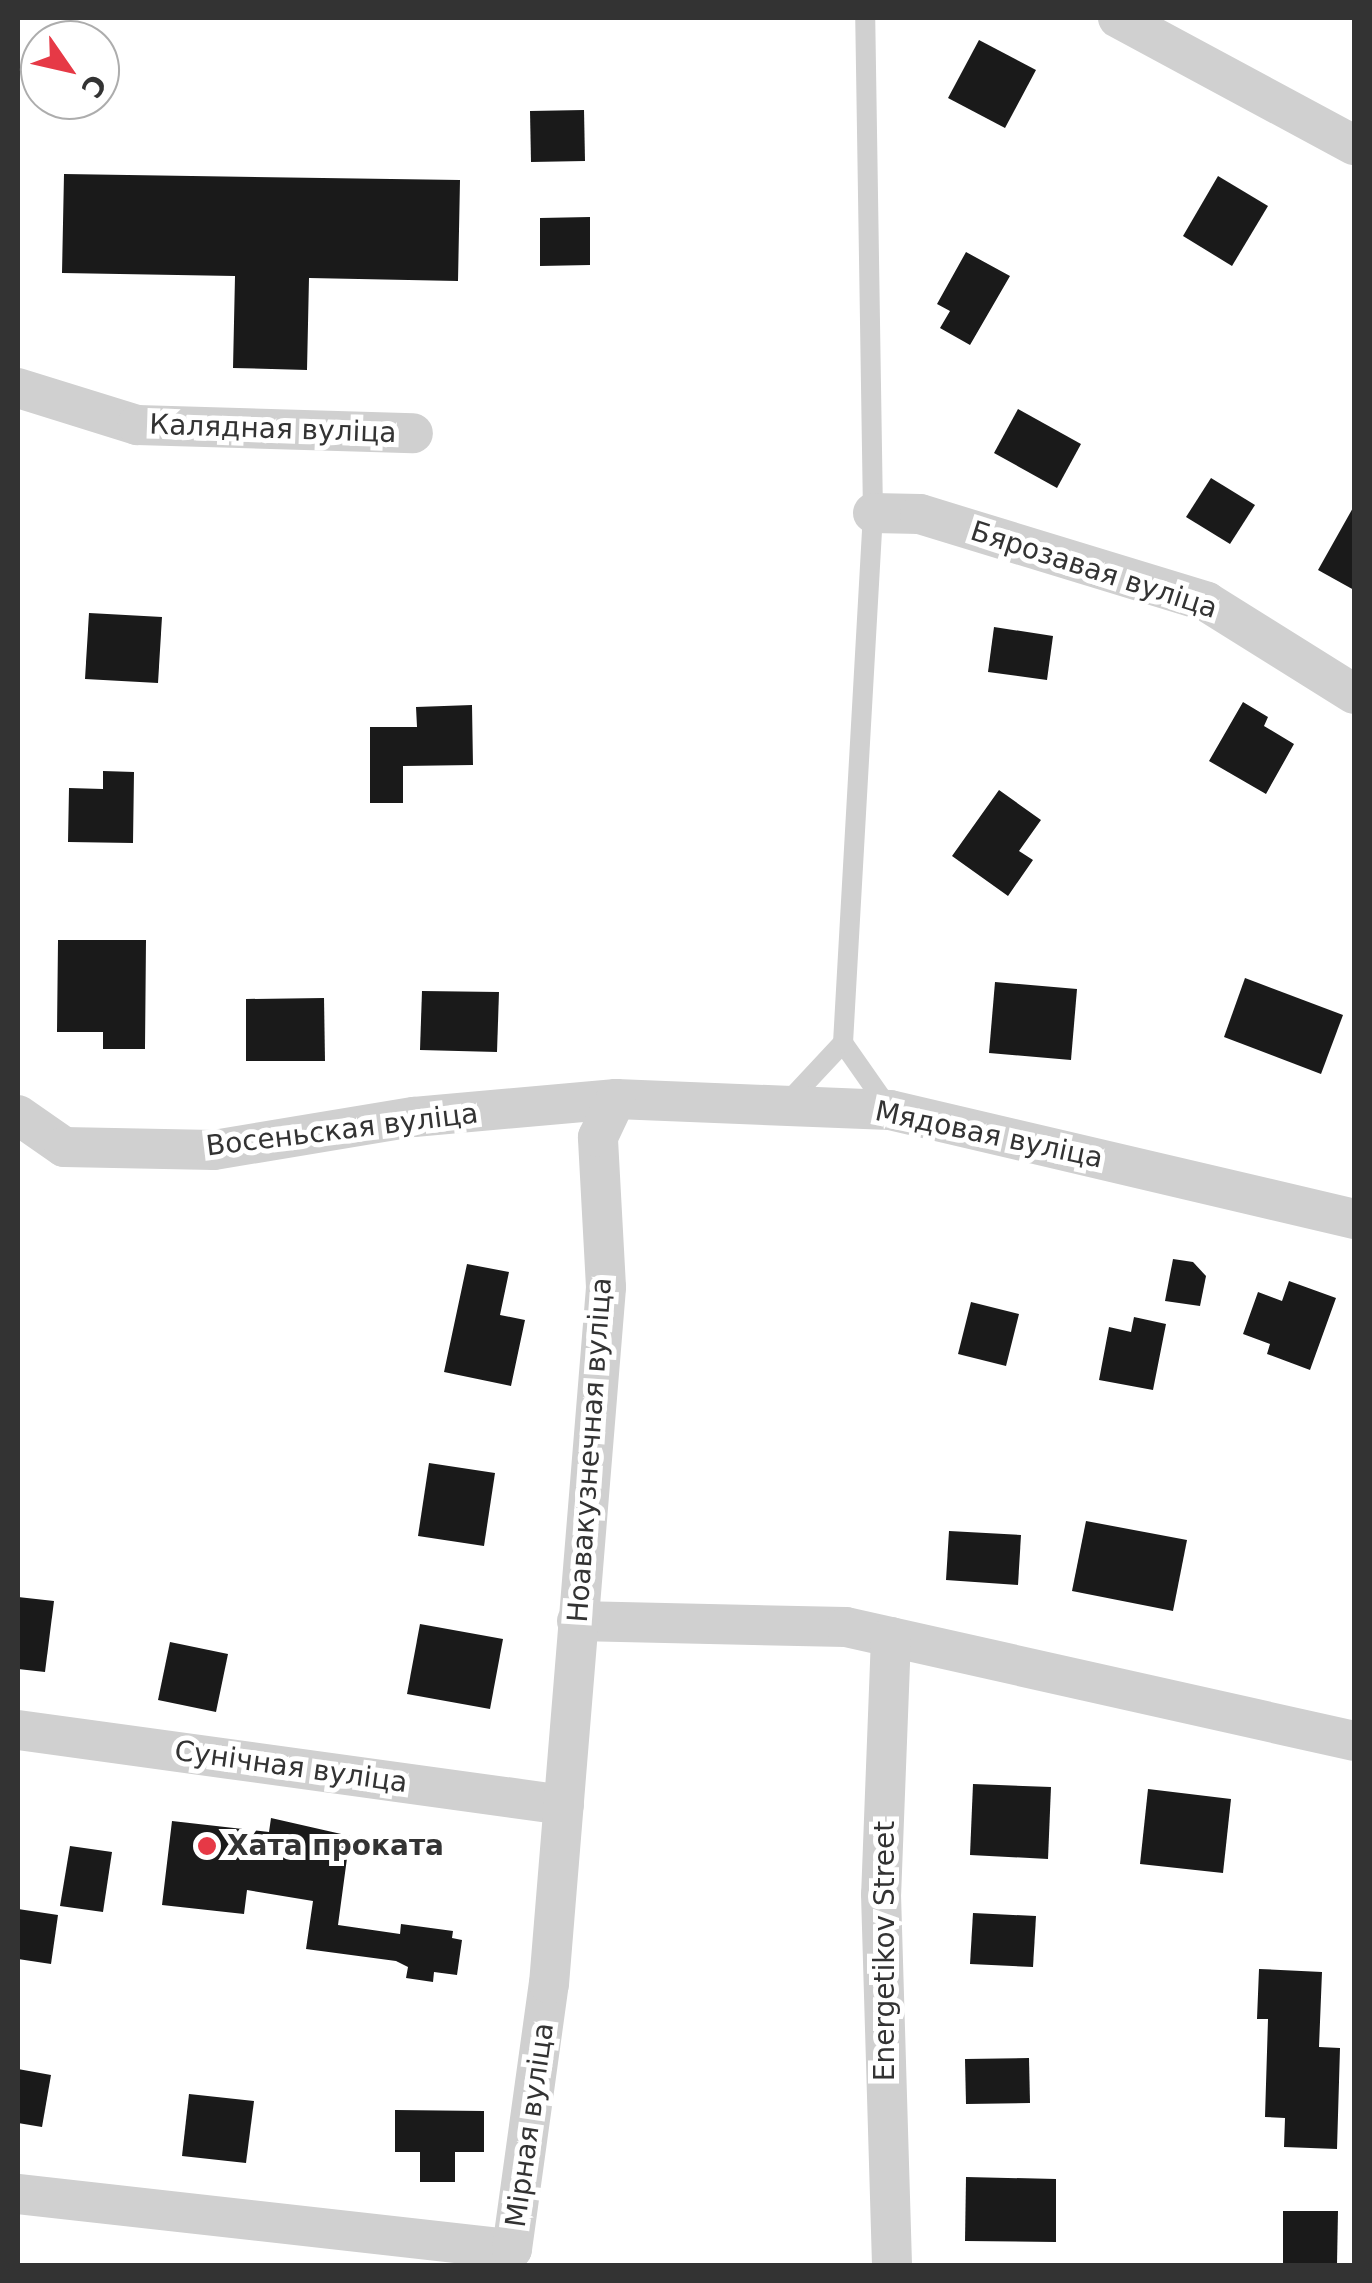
<!DOCTYPE html>
<html>
<head>
<meta charset="utf-8">
<style>
	body { margin:0 }
	#map { position:relative; width:1372px; height:2283px; overflow:hidden; background:#fff; font-family:"DejaVu Sans",sans-serif }
	div>[style] { position:absolute }
	.building>* { inset:0; background:#1a1a1a }
	.lane>* { height:20px; margin:-10px; padding:0 10px; transform-origin:10px; border-radius:10px; background:#d0d0d0 }
	.street>* { height:40px; margin:-20px; padding:0 20px; transform-origin:20px; border-radius:20px; background:#d0d0d0 }
	.dots>* { width:28px; height:28px; translate:-50% -50%; box-sizing:border-box; border:5px solid #fff; border-radius:50% }
	span { translate:-50% -50%; white-space:nowrap; text-align:center; line-height:1.15; -webkit-text-stroke:10px #fff; paint-order:stroke }
	.street-label { font-size:28px; color:#333 }
	.poi-label { font-size:28px; color:#333; font-weight:700 }
	.left { translate:0 -50%; text-align:left }
	.frame { position:absolute; inset:0; border:20px solid #333; pointer-events:none }
	.north { position:absolute; left:20px; top:20px; width:100px; height:100px; box-sizing:border-box; background:#fff; border:2px solid #adadad; border-radius:50%; rotate:124deg; font-size:28px; font-weight:700; line-height:40px; text-align:center; color:#333 }
	.north::after { content:''; display:block; margin:auto; width:35px; height:45px; background:#e63946; clip-path:polygon(50% 0,100% 100%,50% 72%,0 100%) }
</style>
</head>
<body>
<div id="map">
	<div class="building">
		<i style="clip-path:polygon(979px 40px,1036px 70px,1005px 128px,948px 98px)"></i>
		<i style="clip-path:polygon(584px 110px,585px 161px,531px 162px,530px 111px)"></i>
		<i style="clip-path:polygon(64px 174px,460px 180px,458px 281px,309px 278px,307px 370px,233px 368px,235px 276px,62px 273px)"></i>
		<i style="clip-path:polygon(1218px 176px,1268px 206px,1232px 266px,1183px 236px)"></i>
		<i style="clip-path:polygon(590px 217px,590px 265px,540px 266px,540px 218px)"></i>
		<i style="clip-path:polygon(966px 252px,1010px 276px,970px 345px,940px 328px,950px 311px,937px 304px)"></i>
		<i style="clip-path:polygon(1018px 409px,1081px 444px,1057px 488px,994px 453px)"></i>
		<i style="clip-path:polygon(1211px 478px,1255px 505px,1230px 544px,1186px 517px)"></i>
		<i style="clip-path:polygon(1354px 506px,1354px 590px,1318px 570px)"></i>
		<i style="clip-path:polygon(89px 613px,162px 617px,158px 683px,85px 679px)"></i>
		<i style="clip-path:polygon(994px 627px,1053px 636px,1047px 680px,988px 672px)"></i>
		<i style="clip-path:polygon(1243px 702px,1268px 717px,1264px 726px,1294px 744px,1266px 794px,1209px 761px)"></i>
		<i style="clip-path:polygon(472px 705px,473px 765px,403px 766px,403px 803px,370px 803px,370px 727px,417px 727px,416px 707px)"></i>
		<i style="clip-path:polygon(103px 771px,134px 772px,133px 843px,68px 842px,69px 788px,103px 789px)"></i>
		<i style="clip-path:polygon(999px 790px,1041px 820px,1019px 851px,1033px 860px,1008px 896px,952px 856px)"></i>
		<i style="clip-path:polygon(58px 940px,146px 940px,145px 1049px,103px 1049px,103px 1032px,57px 1032px)"></i>
		<i style="clip-path:polygon(1245px 978px,1343px 1015px,1321px 1074px,1224px 1037px)"></i>
		<i style="clip-path:polygon(995px 982px,1077px 989px,1071px 1060px,989px 1053px)"></i>
		<i style="clip-path:polygon(422px 991px,499px 992px,497px 1052px,420px 1050px)"></i>
		<i style="clip-path:polygon(324px 998px,325px 1061px,246px 1061px,246px 999px)"></i>
		<i style="clip-path:polygon(1173px 1259px,1193px 1262px,1206px 1276px,1200px 1306px,1165px 1301px)"></i>
		<i style="clip-path:polygon(467px 1264px,509px 1272px,500px 1315px,525px 1320px,511px 1386px,444px 1372px)"></i>
		<i style="clip-path:polygon(1289px 1281px,1336px 1298px,1310px 1370px,1267px 1354px,1270px 1344px,1243px 1334px,1258px 1292px,1282px 1301px)"></i>
		<i style="clip-path:polygon(971px 1302px,1019px 1314px,1006px 1366px,958px 1354px)"></i>
		<i style="clip-path:polygon(1134px 1317px,1166px 1324px,1153px 1390px,1099px 1380px,1109px 1327px,1131px 1332px)"></i>
		<i style="clip-path:polygon(429px 1463px,495px 1473px,484px 1546px,418px 1536px)"></i>
		<i style="clip-path:polygon(1086px 1521px,1187px 1540px,1173px 1611px,1072px 1591px)"></i>
		<i style="clip-path:polygon(949px 1531px,1021px 1535px,1018px 1585px,946px 1580px)"></i>
		<i style="clip-path:polygon(18px 1597px,54px 1601px,45px 1672px,18px 1669px)"></i>
		<i style="clip-path:polygon(420px 1624px,503px 1639px,490px 1709px,407px 1694px)"></i>
		<i style="clip-path:polygon(170px 1642px,228px 1654px,216px 1712px,158px 1700px)"></i>
		<i style="clip-path:polygon(973px 1784px,1051px 1787px,1048px 1859px,970px 1855px)"></i>
		<i style="clip-path:polygon(1148px 1789px,1231px 1799px,1223px 1873px,1140px 1864px)"></i>
		<i style="clip-path:polygon(271px 1818px,350px 1836px,338px 1925px,400px 1934px,401px 1924px,453px 1931px,452px 1938px,462px 1940px,457px 1975px,434px 1972px,433px 1982px,406px 1978px,408px 1967px,396px 1961px,306px 1949px,313px 1901px,247px 1890px,244px 1914px,162px 1905px,172px 1821px,269px 1832px)"></i>
		<i style="clip-path:polygon(70px 1846px,112px 1852px,103px 1912px,60px 1906px)"></i>
		<i style="clip-path:polygon(18px 1909px,58px 1915px,51px 1964px,18px 1959px)"></i>
		<i style="clip-path:polygon(973px 1913px,1036px 1916px,1033px 1967px,970px 1964px)"></i>
		<i style="clip-path:polygon(1259px 1969px,1322px 1972px,1319px 2047px,1340px 2048px,1337px 2149px,1284px 2147px,1285px 2118px,1265px 2117px,1268px 2019px,1257px 2019px)"></i>
		<i style="clip-path:polygon(1029px 2058px,1030px 2103px,966px 2104px,965px 2059px)"></i>
		<i style="clip-path:polygon(18px 2069px,51px 2075px,42px 2127px,18px 2123px)"></i>
		<i style="clip-path:polygon(189px 2094px,254px 2101px,246px 2163px,182px 2156px)"></i>
		<i style="clip-path:polygon(395px 2110px,484px 2111px,484px 2152px,455px 2152px,455px 2182px,420px 2182px,420px 2152px,395px 2152px)"></i>
		<i style="clip-path:polygon(966px 2177px,1056px 2179px,1056px 2242px,965px 2241px)"></i>
		<i style="clip-path:polygon(1283px 2211px,1338px 2211px,1337px 2264px,1283px 2264px)"></i>
	</div>
	<div class="lane">
		<i style="left:843px;top:1043px;width:82px;rotate:55deg"></i>
		<i style="left:784px;top:1106px;width:86px;rotate:-46.9deg"></i>
		<i style="left:843px;top:1043px;width:531px;rotate:-86.76deg"></i>
		<i style="left:873px;top:513px;width:495px;rotate:-90.9deg"></i>
	</div>
	<div class="street">
		<i style="left:1118px;top:18px;width:268px;rotate:28.3deg"></i>
		<i style="left:18px;top:388px;width:125px;rotate:17.3deg"></i>
		<i style="left:137px;top:425px;width:276px;rotate:1.7deg"></i>
		<i style="left:873px;top:513px;width:47px;rotate:1.2deg"></i>
		<i style="left:920px;top:514px;width:300px;rotate:17deg"></i>
		<i style="left:1207px;top:602px;width:173px;rotate:32deg"></i>
		<i style="left:18px;top:1115px;width:56px;rotate:34.8deg"></i>
		<i style="left:64px;top:1147px;width:150px;rotate:1.1deg"></i>
		<i style="left:214px;top:1150px;width:203px;rotate:-9.4deg"></i>
		<i style="left:414px;top:1117px;width:203px;rotate:-5.1deg"></i>
		<i style="left:616px;top:1099px;width:274px;rotate:2.3deg"></i>
		<i style="left:890px;top:1110px;width:477px;rotate:13.2deg"></i>
		<i style="left:577px;top:1621px;width:269px;rotate:1.3deg"></i>
		<i style="left:846px;top:1627px;width:521px;rotate:12.65deg"></i>
		<i style="left:891px;top:1637px;width:257px;rotate:92.2deg"></i>
		<i style="left:881px;top:1894px;width:372px;rotate:88.3deg"></i>
		<i style="left:18px;top:1730px;width:551px;rotate:7.82deg"></i>
		<i style="left:18px;top:2194px;width:497px;rotate:6.4deg"></i>
		<i style="left:512px;top:2249px;width:268px;rotate:-82.1deg"></i>
		<i style="left:549px;top:1984px;width:699px;rotate:-85.32deg"></i>
		<i style="left:606px;top:1287px;width:150px;rotate:-93.1deg"></i>
		<i style="left:598px;top:1137px;width:42px;rotate:-64.7deg"></i>
	</div>
	<div class="dots">
		<i style="left:207px;top:1846px;background:#e63946"></i>
	</div>
	<div class="street-label">
		<span style="left:273px;top:429px;rotate:2deg">Калядная вуліца</span>
		<span style="left:1094px;top:570px;rotate:18deg">Бярозавая вуліца</span>
		<span style="left:342px;top:1130px;rotate:-7deg">Восеньская вуліца</span>
		<span style="left:989px;top:1135px;rotate:12deg">Мядовая вуліца</span>
		<span style="left:590px;top:1450px;rotate:-86deg">Ноавакузнечная вуліца</span>
		<span style="left:291px;top:1767px;rotate:8deg">Сунічная вуліца</span>
		<span style="left:885px;top:1951px;rotate:-90deg">Energetikov Street</span>
		<span style="left:530px;top:2125px;rotate:-82deg">Мірная вуліца</span>
	</div>
	<div class="poi-label">
		<span class="left" style="left:227px;top:1846px">Хата проката</span>
	</div>
	<div class="frame"></div>
	<div class="north">С</div>
</div>
</body>
</html>
